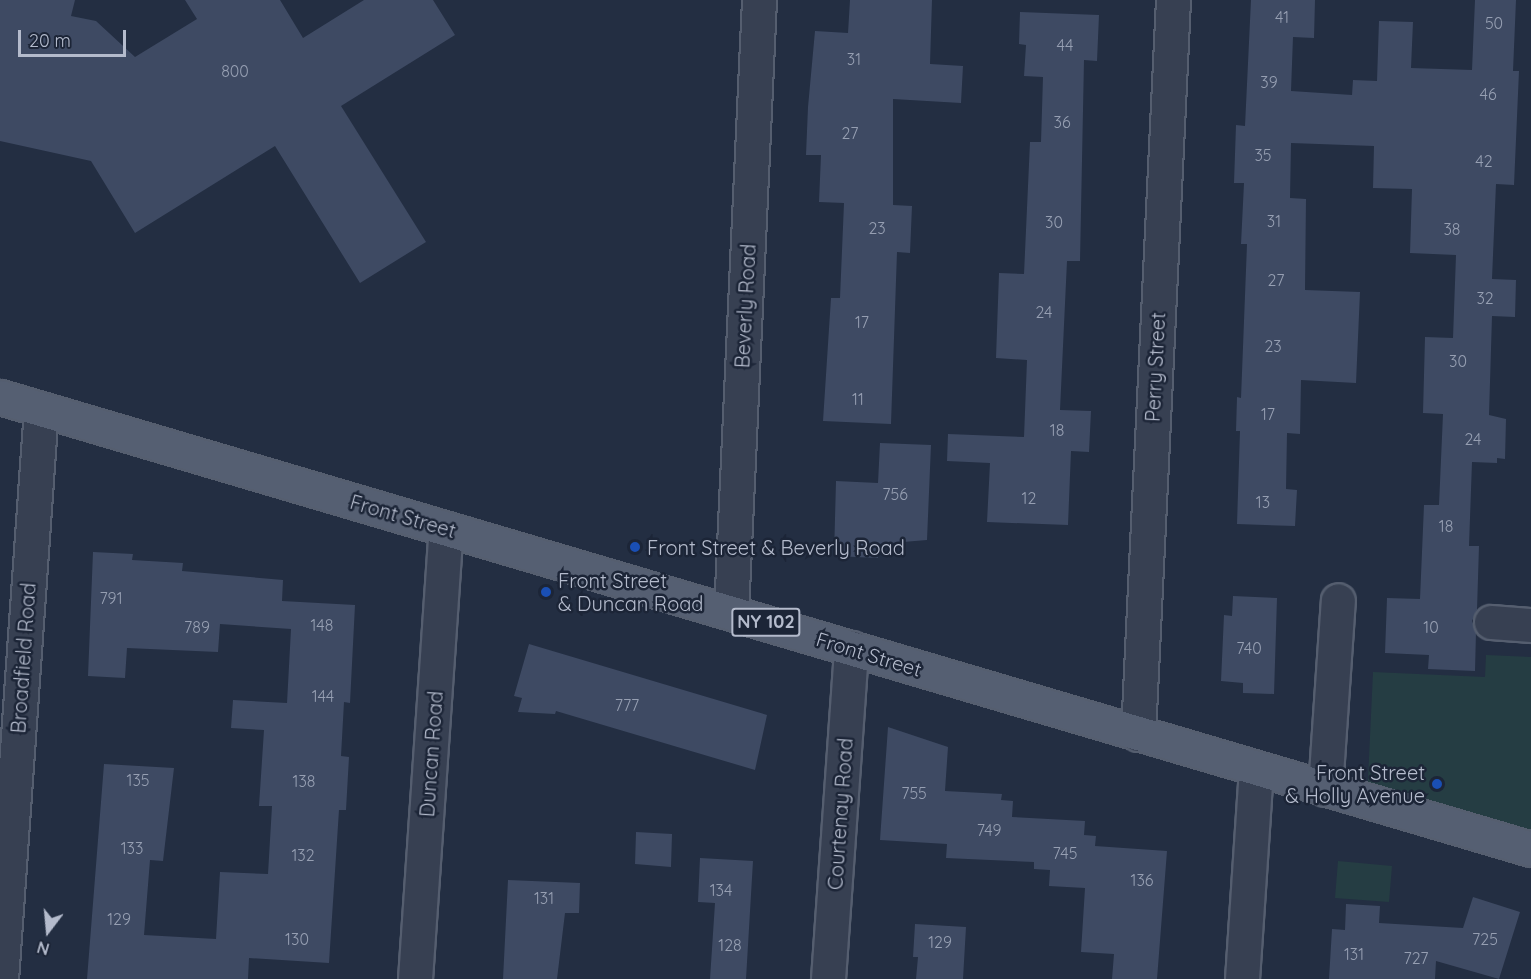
<!DOCTYPE html>
<html>
<head>
<meta charset="utf-8">
<style>
	body { margin:0 }
	#map { position:relative; width:1531px; height:979px; overflow:hidden; background:#232e42; font-family:Quicksand,sans-serif }
	div>[style] { position:absolute }
	.green>* { inset:0; background:#253d43 }
	.building>* { inset:0; background:#3e4a63 }
	.roads { filter:drop-shadow(2px 0 #555e6f) drop-shadow(-2px 0 #555e6f) drop-shadow(0 2px #555e6f) drop-shadow(0 -2px #555e6f) }
	.minor>* { height:33px; margin:-16.5px; padding:0 16.5px; transform-origin:16.5px; border-radius:16.5px; background:#374052 }
	.major>* { height:33px; margin:-16.5px; padding:0 16.5px; transform-origin:16.5px; border-radius:16.5px; background:#555f72 }
	.dots>* { width:16px; height:16px; translate:-50% -50%; box-sizing:border-box; border:3px solid #1c2537; border-radius:50% }
	span { translate:-50% -50%; white-space:nowrap; text-align:center; line-height:1.15; -webkit-text-stroke:5px #1c2537; paint-order:stroke }
	.number-label { font-size:16px; color:#969fb2 }
	.number-label span { -webkit-text-stroke-width:0 }
	.shield-label span { padding:2px 4px; background:#1c2537; border:2px solid; border-radius:4px; -webkit-text-stroke-width:0 }
	.shield-label { font-size:18px; color:#b4bbcc; font-weight:700 }
	.street-label { font-size:20px; color:#b4bbcc }
	.poi-label { font-size:20px; color:#b4bbcc }
	.left { translate:0 -50%; text-align:left }
	.right { translate:-100% -50%; text-align:right }
	.north { position:absolute; left:18px; top:901px; width:60px; height:60px; -webkit-text-stroke:4px #1c2537; paint-order:stroke; rotate:196deg; font-size:16px; font-weight:700; line-height:24px; text-align:center; color:#b4bbcc }
	.north::after { content:''; display:block; margin:auto; width:21px; height:27px; background:#b4bbcc; clip-path:polygon(50% 0,100% 100%,50% 72%,0 100%) }
	.scale { position:absolute; left:18px; top:30px; width:108px; height:27px; box-sizing:border-box; border:3px solid #b4bbcc; border-top:0; padding-left:8px; font-size:18px; line-height:21px; white-space:nowrap; color:#b4bbcc; -webkit-text-stroke:4px #1c2537; paint-order:stroke }
</style>
</head>
<body>
<div id="map">
	<div class="green">
		<i style="clip-path:polygon(1486px 655px,1531px 657px,1531px 849px,1367px 801px,1373px 672px,1485px 677px)"></i>
		<i style="clip-path:polygon(1338px 861px,1392px 866px,1389px 902px,1335px 898px)"></i>
	</div>
	<div class="building">
		<i style="clip-path:polygon(0 0,75px 0,71px 16px,96px 21px,135px 57px,197px 19px,185px 0,280px 0,303px 38px,364px 0,433px 0,455px 35px,341px 106px,426px 242px,360px 283px,275px 146px,135px 233px,91px 161px,0 141px)"></i>
		<i style="clip-path:polygon(850px 0,932px 0,930px 64px,963px 66px,961px 103px,893px 99px,893px 205px,912px 206px,910px 253px,897px 252px,891px 424px,823px 421px,831px 298px,840px 298px,844px 203px,819px 202px,821px 155px,806px 155px,808px 107px,815px 31px,848px 33px)"></i>
		<i style="clip-path:polygon(1251px 0,1315px 0,1314px 38px,1293px 37px,1291px 91px,1352px 95px,1353px 80px,1377px 81px,1379px 21px,1413px 22px,1411px 68px,1472px 70px,1475px 0,1516px 0,1513px 71px,1519px 71px,1514px 185px,1496px 184px,1492px 279px,1516px 280px,1515px 317px,1492px 316px,1489px 415px,1506px 419px,1505px 459px,1497px 458px,1497px 463px,1472px 462px,1469px 546px,1479px 546px,1477px 610px,1472px 621px,1476px 632px,1475px 671px,1428px 669px,1429px 655px,1385px 653px,1387px 598px,1420px 599px,1424px 505px,1439px 505px,1443px 414px,1423px 413px,1425px 337px,1453px 338px,1456px 255px,1410px 253px,1412px 189px,1373px 188px,1374px 146px,1291px 143px,1290px 198px,1306px 199px,1305px 290px,1360px 292px,1356px 383px,1301px 380px,1300px 434px,1287px 433px,1286px 489px,1297px 490px,1295px 526px,1237px 524px,1240px 431px,1236px 431px,1237px 397px,1241px 398px,1247px 244px,1241px 244px,1244px 183px,1234px 183px,1236px 125px,1245px 126px)"></i>
		<i style="clip-path:polygon(1020px 12px,1099px 15px,1097px 61px,1084px 60px,1080px 261px,1067px 261px,1060px 410px,1091px 411px,1089px 452px,1071px 451px,1068px 525px,987px 522px,990px 463px,947px 461px,948px 434px,1024px 437px,1027px 360px,996px 358px,999px 273px,1024px 274px,1030px 142px,1041px 142px,1043px 77px,1024px 76px,1026px 45px,1019px 44px)"></i>
		<i style="clip-path:polygon(880px 443px,931px 445px,927px 540px,879px 544px,878px 558px,834px 556px,836px 481px,878px 483px)"></i>
		<i style="clip-path:polygon(93px 552px,133px 554px,132px 560px,183px 563px,182px 571px,283px 580px,282px 601px,355px 605px,350px 703px,344px 702px,341px 756px,349px 757px,346px 810px,339px 810px,329px 963px,249px 958px,248px 979px,87px 979px,104px 764px,174px 768px,163px 861px,150px 860px,144px 935px,216px 939px,220px 872px,268px 874px,272px 806px,259px 806px,264px 730px,231px 728px,233px 700px,287px 703px,291px 629px,220px 624px,218px 652px,127px 648px,125px 678px,88px 676px)"></i>
		<i style="clip-path:polygon(1233px 596px,1277px 598px,1274px 694px,1243px 693px,1243px 683px,1221px 681px,1224px 615px,1232px 616px)"></i>
		<i style="clip-path:polygon(529px 644px,767px 715px,755px 770px,556px 711px,555px 714px,518px 712px,522px 698px,514px 696px)"></i>
		<i style="clip-path:polygon(888px 727px,948px 747px,945px 791px,1002px 794px,1001px 800px,1013px 801px,1012px 817px,1085px 821px,1084px 835px,1096px 836px,1095px 846px,1167px 851px,1157px 979px,1112px 979px,1114px 954px,1081px 952px,1085px 888px,1049px 886px,1050px 870px,1034px 869px,1034px 862px,946px 858px,947px 844px,880px 840px)"></i>
		<i style="clip-path:polygon(636px 832px,672px 834px,671px 867px,635px 864px)"></i>
		<i style="clip-path:polygon(700px 858px,753px 861px,746px 979px,710px 979px,715px 903px,698px 902px)"></i>
		<i style="clip-path:polygon(508px 880px,580px 883px,579px 913px,565px 913px,557px 979px,503px 979px)"></i>
		<i style="clip-path:polygon(1473px 897px,1520px 912px,1499px 979px,1436px 961px,1435px 979px,1329px 979px,1332px 929px,1345px 930px,1346px 904px,1380px 906px,1379px 923px,1463px 928px)"></i>
		<i style="clip-path:polygon(915px 924px,966px 927px,963px 979px,916px 979px,918px 957px,913px 957px)"></i>
	</div>
	<div class="roads">
		<div class="minor">
			<i style="left:731px;top:612px;width:613px;rotate:-87.38deg"></i>
			<i style="left:1491px;top:622px;width:40px;rotate:4.3deg"></i>
			<i style="left:1138px;top:734px;width:735px;rotate:-87.27deg"></i>
			<i style="left:1325px;top:789px;width:189px;rotate:-86.1deg"></i>
			<i style="left:1px;top:979px;width:571px;rotate:-85.99deg"></i>
			<i style="left:415px;top:979px;width:451px;rotate:-86.1deg"></i>
			<i style="left:828px;top:979px;width:332px;rotate:-86deg"></i>
			<i style="left:1242px;top:979px;width:210px;rotate:-86.2deg"></i>
		</div>
		<div class="major">
			<i style="left:0;top:397px;width:1596px;rotate:16.45deg"></i>
		</div>
	</div>
	<div class="dots">
		<i style="left:635px;top:547px;background:#1a4fb4"></i>
		<i style="left:546px;top:592px;background:#1a4fb4"></i>
		<i style="left:1437px;top:784px;background:#1a4fb4"></i>
	</div>
	<div class="number-label">
		<span style="left:1282px;top:17px">41</span>
		<span style="left:1494px;top:23px">50</span>
		<span style="left:1065px;top:45px">44</span>
		<span style="left:854px;top:59px">31</span>
		<span style="left:235px;top:71px">800</span>
		<span style="left:1269px;top:82px">39</span>
		<span style="left:1488px;top:94px">46</span>
		<span style="left:1062px;top:122px">36</span>
		<span style="left:850px;top:133px">27</span>
		<span style="left:1263px;top:155px">35</span>
		<span style="left:1484px;top:161px">42</span>
		<span style="left:1274px;top:221px">31</span>
		<span style="left:1054px;top:222px">30</span>
		<span style="left:877px;top:228px">23</span>
		<span style="left:1452px;top:229px">38</span>
		<span style="left:1276px;top:280px">27</span>
		<span style="left:1485px;top:298px">32</span>
		<span style="left:1044px;top:312px">24</span>
		<span style="left:862px;top:322px">17</span>
		<span style="left:1273px;top:346px">23</span>
		<span style="left:1458px;top:361px">30</span>
		<span style="left:858px;top:399px">11</span>
		<span style="left:1268px;top:414px">17</span>
		<span style="left:1057px;top:430px">18</span>
		<span style="left:1473px;top:439px">24</span>
		<span style="left:895px;top:494px">756</span>
		<span style="left:1029px;top:498px">12</span>
		<span style="left:1263px;top:502px">13</span>
		<span style="left:1446px;top:526px">18</span>
		<span style="left:111px;top:598px">791</span>
		<span style="left:322px;top:625px">148</span>
		<span style="left:197px;top:627px">789</span>
		<span style="left:1431px;top:627px">10</span>
		<span style="left:1249px;top:648px">740</span>
		<span style="left:323px;top:696px">144</span>
		<span style="left:627px;top:705px">777</span>
		<span style="left:138px;top:780px">135</span>
		<span style="left:304px;top:781px">138</span>
		<span style="left:914px;top:793px">755</span>
		<span style="left:989px;top:830px">749</span>
		<span style="left:132px;top:848px">133</span>
		<span style="left:1065px;top:853px">745</span>
		<span style="left:303px;top:855px">132</span>
		<span style="left:1142px;top:880px">136</span>
		<span style="left:721px;top:890px">134</span>
		<span style="left:544px;top:898px">131</span>
		<span style="left:119px;top:919px">129</span>
		<span style="left:297px;top:939px">130</span>
		<span style="left:1485px;top:939px">725</span>
		<span style="left:940px;top:942px">129</span>
		<span style="left:730px;top:945px">128</span>
		<span style="left:1354px;top:954px">131</span>
		<span style="left:1416px;top:958px">727</span>
	</div>
	<div class="shield-label">
		<span style="left:766px;top:622px">NY 102</span>
	</div>
	<div class="street-label">
		<span style="left:745px;top:306px;rotate:-87deg">Beverly Road</span>
		<span style="left:1155px;top:367px;rotate:-87deg">Perry Street</span>
		<span style="left:403px;top:516px;rotate:16deg">Front Street</span>
		<span style="left:869px;top:654px;rotate:17deg">Front Street</span>
		<span style="left:23px;top:658px;rotate:-86deg">Broadfield Road</span>
		<span style="left:431px;top:754px;rotate:-86deg">Duncan Road</span>
		<span style="left:840px;top:814px;rotate:-86deg">Courtenay Road</span>
	</div>
	<div class="poi-label">
		<span class="left" style="left:647px;top:547px">Front Street &amp; Beverly Road</span>
		<span class="left" style="left:558px;top:592px">Front Street<br>&amp; Duncan Road</span>
		<span class="right" style="left:1425px;top:784px">Front Street<br>&amp; Holly Avenue</span>
	</div>
	<div class="north">N</div>
	<div class="scale">20 m</div>
</div>
</body>
</html>
